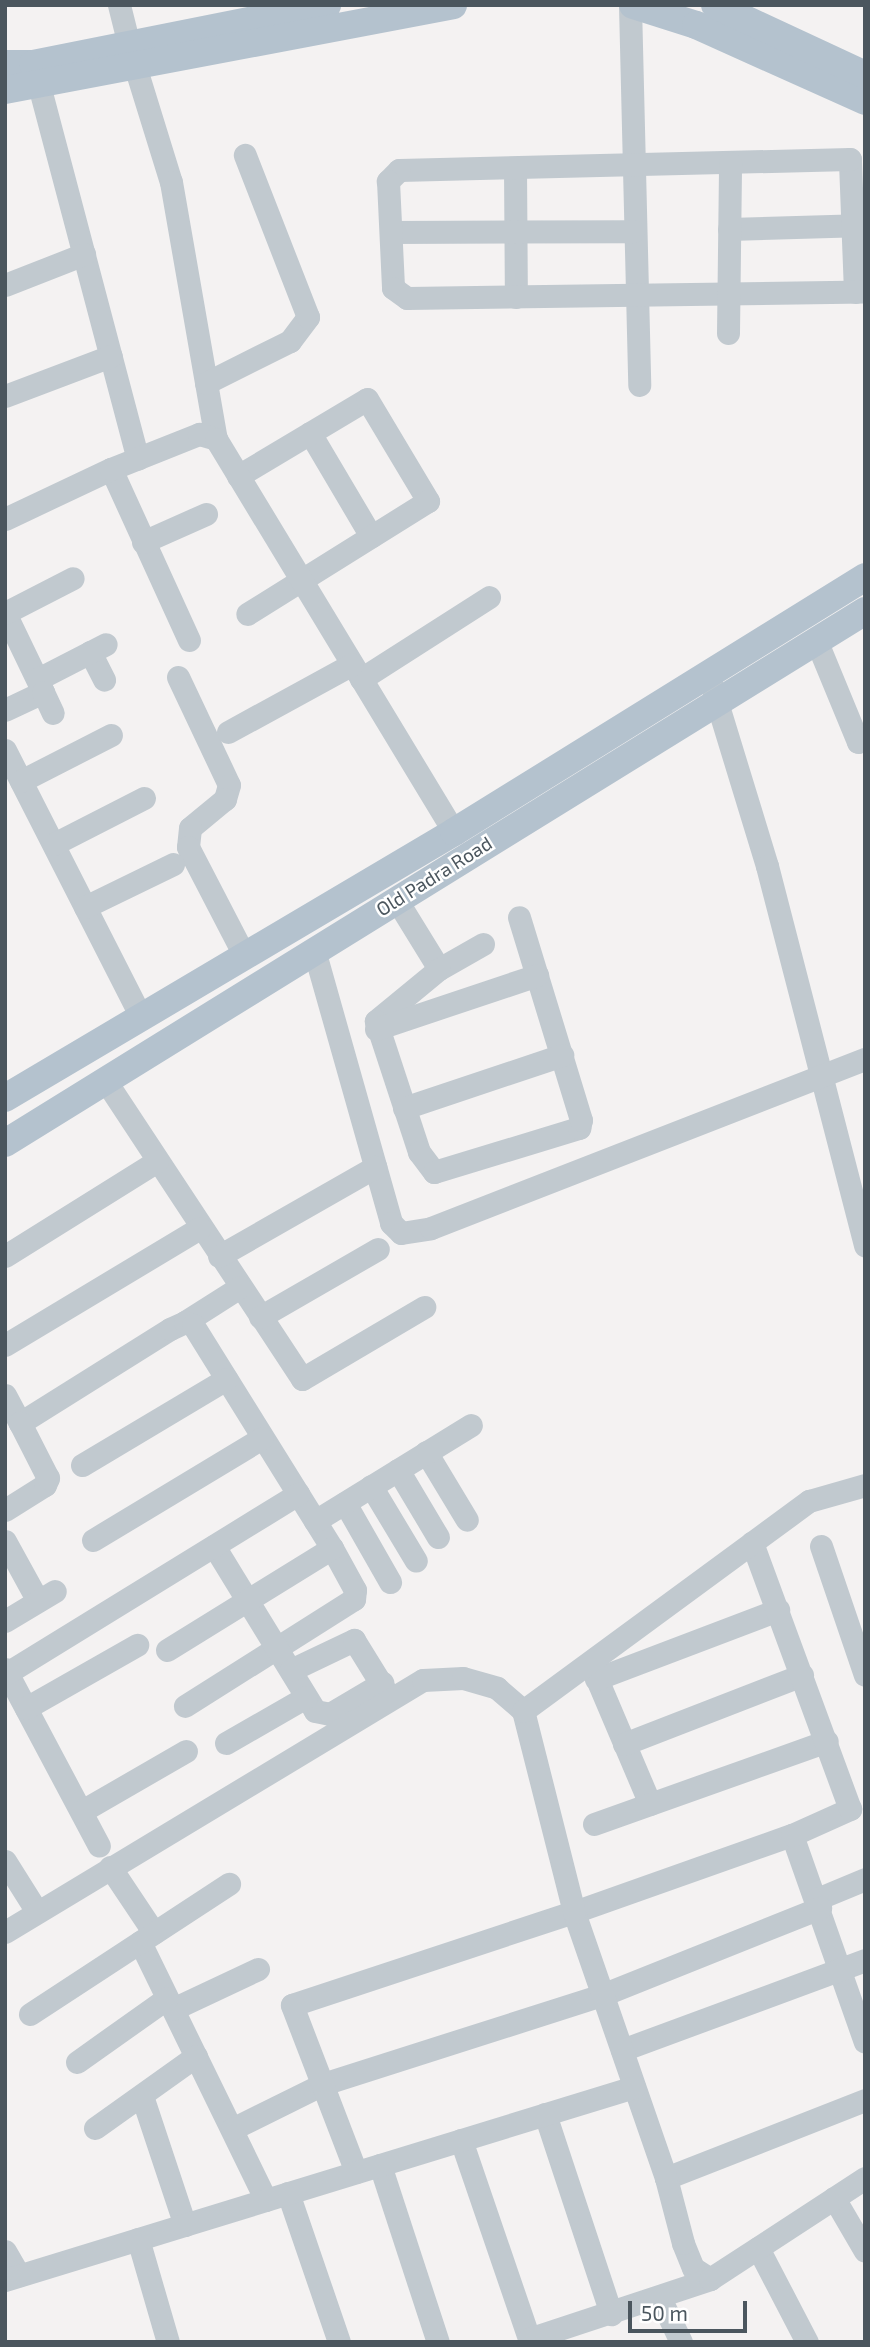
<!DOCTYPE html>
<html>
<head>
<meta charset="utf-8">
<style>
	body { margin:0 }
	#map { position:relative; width:870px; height:2347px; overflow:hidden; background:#f4f2f2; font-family:"Exo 2",sans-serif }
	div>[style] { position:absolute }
	.minor>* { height:23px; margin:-11.5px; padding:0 11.5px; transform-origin:11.5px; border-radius:11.5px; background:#c1c9cf }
	.major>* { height:28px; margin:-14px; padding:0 14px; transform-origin:14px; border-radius:14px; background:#b4c2ce }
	span { translate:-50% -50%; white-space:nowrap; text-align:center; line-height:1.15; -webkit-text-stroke:5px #fff; paint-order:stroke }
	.street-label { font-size:19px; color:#4b565e }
	.frame { position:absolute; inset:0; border:7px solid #4b565e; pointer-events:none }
	.scale { position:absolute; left:628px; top:2301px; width:119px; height:32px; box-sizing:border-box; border:4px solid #4b565e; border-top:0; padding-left:9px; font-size:21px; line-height:24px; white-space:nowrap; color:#4b565e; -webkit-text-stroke:5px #fff; paint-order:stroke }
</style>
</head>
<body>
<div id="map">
	<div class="minor">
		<i style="left:119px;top:5px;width:41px;rotate:76deg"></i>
		<i style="left:630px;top:5px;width:380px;rotate:88.6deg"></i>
		<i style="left:135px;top:66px;width:121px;rotate:72.8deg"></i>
		<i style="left:171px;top:182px;width:261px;rotate:80.1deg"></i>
		<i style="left:35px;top:70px;width:402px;rotate:75.2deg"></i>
		<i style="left:515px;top:168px;width:129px;rotate:89.6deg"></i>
		<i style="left:729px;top:229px;width:136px;rotate:-1.7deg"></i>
		<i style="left:391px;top:232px;width:242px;rotate:-0.2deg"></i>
		<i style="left:5px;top:285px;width:85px;rotate:-21.4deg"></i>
		<i style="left:855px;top:292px;width:133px;rotate:-92.2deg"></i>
		<i style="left:850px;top:159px;width:451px;rotate:178.6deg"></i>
		<i style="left:399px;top:170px;width:16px;rotate:135deg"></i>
		<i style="left:388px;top:181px;width:107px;rotate:87.3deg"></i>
		<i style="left:393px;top:288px;width:17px;rotate:36deg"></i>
		<i style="left:407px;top:298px;width:458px;rotate:-0.8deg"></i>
		<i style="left:728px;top:333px;width:170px;rotate:-89.3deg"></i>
		<i style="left:206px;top:383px;width:94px;rotate:-26.6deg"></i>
		<i style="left:290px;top:341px;width:30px;rotate:-53deg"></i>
		<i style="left:308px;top:317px;width:174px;rotate:-111.3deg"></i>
		<i style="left:5px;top:396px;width:113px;rotate:-20.7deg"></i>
		<i style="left:310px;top:433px;width:120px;rotate:59.4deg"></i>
		<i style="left:111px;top:469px;width:188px;rotate:65.5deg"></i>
		<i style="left:238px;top:476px;width:150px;rotate:-30.8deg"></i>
		<i style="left:367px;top:399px;width:119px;rotate:59.1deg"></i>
		<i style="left:428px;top:501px;width:213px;rotate:148deg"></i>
		<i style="left:5px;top:519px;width:117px;rotate:-25.3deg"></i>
		<i style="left:111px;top:469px;width:95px;rotate:-21.7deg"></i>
		<i style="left:199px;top:434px;width:18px;rotate:16deg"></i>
		<i style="left:216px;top:439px;width:459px;rotate:58.8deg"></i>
		<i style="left:143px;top:542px;width:69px;rotate:-24deg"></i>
		<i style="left:5px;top:613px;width:88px;rotate:64.3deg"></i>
		<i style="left:43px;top:692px;width:42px;rotate:154.7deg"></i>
		<i style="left:5px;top:613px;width:76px;rotate:-27.2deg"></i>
		<i style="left:816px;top:640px;width:110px;rotate:67.6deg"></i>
		<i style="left:858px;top:742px;width:8px;rotate:-30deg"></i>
		<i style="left:90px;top:652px;width:31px;rotate:63deg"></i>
		<i style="left:178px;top:677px;width:119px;rotate:64.7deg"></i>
		<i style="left:229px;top:785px;width:15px;rotate:106deg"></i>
		<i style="left:225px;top:799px;width:45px;rotate:140.4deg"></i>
		<i style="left:190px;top:828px;width:19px;rotate:96deg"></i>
		<i style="left:188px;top:847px;width:122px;rotate:62.6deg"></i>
		<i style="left:38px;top:679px;width:76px;rotate:-27.2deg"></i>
		<i style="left:361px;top:679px;width:152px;rotate:-32.6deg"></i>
		<i style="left:712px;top:686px;width:188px;rotate:73deg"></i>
		<i style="left:767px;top:866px;width:392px;rotate:75.5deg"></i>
		<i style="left:43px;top:692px;width:23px;rotate:65deg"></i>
		<i style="left:228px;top:732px;width:141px;rotate:-28.7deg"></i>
		<i style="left:5px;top:750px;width:297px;rotate:63deg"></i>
		<i style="left:21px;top:781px;width:101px;rotate:-27.1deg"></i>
		<i style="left:54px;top:844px;width:101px;rotate:-27.1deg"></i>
		<i style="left:396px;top:899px;width:82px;rotate:58.4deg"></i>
		<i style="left:85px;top:907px;width:98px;rotate:-26deg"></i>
		<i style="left:483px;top:944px;width:51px;rotate:150.4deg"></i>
		<i style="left:439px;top:969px;width:82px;rotate:140.5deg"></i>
		<i style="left:376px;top:1021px;width:138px;rotate:71.8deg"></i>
		<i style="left:419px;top:1152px;width:25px;rotate:53deg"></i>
		<i style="left:434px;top:1172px;width:152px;rotate:-16.9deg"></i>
		<i style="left:579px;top:1128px;width:8px;rotate:-76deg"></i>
		<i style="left:581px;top:1120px;width:212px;rotate:-107deg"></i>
		<i style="left:314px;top:950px;width:284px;rotate:74.2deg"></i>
		<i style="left:391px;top:1223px;width:14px;rotate:45deg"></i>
		<i style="left:401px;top:1233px;width:30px;rotate:-9deg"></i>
		<i style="left:431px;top:1228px;width:466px;rotate:-21.3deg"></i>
		<i style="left:376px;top:1029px;width:170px;rotate:-18.5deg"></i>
		<i style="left:105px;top:1080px;width:358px;rotate:56.6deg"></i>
		<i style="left:302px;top:1379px;width:142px;rotate:-30.5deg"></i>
		<i style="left:404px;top:1108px;width:167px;rotate:-18.5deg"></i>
		<i style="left:5px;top:1256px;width:179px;rotate:-32deg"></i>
		<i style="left:219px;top:1256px;width:180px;rotate:-29.7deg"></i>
		<i style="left:260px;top:1317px;width:136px;rotate:-30deg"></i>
		<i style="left:185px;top:1322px;width:65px;rotate:-32.5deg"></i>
		<i style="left:5px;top:1345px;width:227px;rotate:-31deg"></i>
		<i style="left:5px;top:1395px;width:32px;rotate:62deg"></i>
		<i style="left:20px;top:1423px;width:177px;rotate:-32.1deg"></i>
		<i style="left:170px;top:1329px;width:17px;rotate:-25deg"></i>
		<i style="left:185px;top:1322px;width:9px;rotate:21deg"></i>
		<i style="left:193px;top:1325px;width:263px;rotate:58.1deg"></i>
		<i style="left:332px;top:1548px;width:48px;rotate:61.3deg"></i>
		<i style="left:355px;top:1590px;width:9px;rotate:96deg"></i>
		<i style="left:354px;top:1599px;width:200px;rotate:147.7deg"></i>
		<i style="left:426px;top:1452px;width:79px;rotate:58.9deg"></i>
		<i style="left:82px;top:1465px;width:168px;rotate:-30.8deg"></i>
		<i style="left:398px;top:1470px;width:78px;rotate:59.2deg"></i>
		<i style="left:371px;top:1486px;width:87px;rotate:59deg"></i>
		<i style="left:345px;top:1503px;width:91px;rotate:60.3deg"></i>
		<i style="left:5px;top:1510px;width:47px;rotate:-32deg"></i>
		<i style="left:45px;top:1485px;width:8px;rotate:-67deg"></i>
		<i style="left:48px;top:1478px;width:62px;rotate:-117deg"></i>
		<i style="left:315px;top:1521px;width:183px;rotate:-31.6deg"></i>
		<i style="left:93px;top:1540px;width:197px;rotate:-31.1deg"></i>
		<i style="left:5px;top:1541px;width:68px;rotate:61.2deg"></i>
		<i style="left:214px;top:1546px;width:193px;rotate:58.5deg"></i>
		<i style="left:315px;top:1711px;width:15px;rotate:11deg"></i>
		<i style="left:330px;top:1714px;width:61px;rotate:-30.8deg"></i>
		<i style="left:821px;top:1546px;width:136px;rotate:71.2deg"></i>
		<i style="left:5px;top:1621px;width:58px;rotate:-31deg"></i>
		<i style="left:167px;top:1650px;width:194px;rotate:-31.7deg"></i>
		<i style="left:591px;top:1665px;width:151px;rotate:67deg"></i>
		<i style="left:5px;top:1669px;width:200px;rotate:62deg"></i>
		<i style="left:291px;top:1670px;width:70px;rotate:-25.5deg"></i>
		<i style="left:354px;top:1640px;width:65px;rotate:58.3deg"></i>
		<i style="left:7px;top:1673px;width:342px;rotate:-31.6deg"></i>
		<i style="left:596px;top:1679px;width:195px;rotate:-20.8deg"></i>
		<i style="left:26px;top:1708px;width:128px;rotate:-29.6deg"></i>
		<i style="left:226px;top:1743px;width:92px;rotate:-29.9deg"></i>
		<i style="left:624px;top:1744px;width:191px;rotate:-21.2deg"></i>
		<i style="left:82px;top:1811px;width:120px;rotate:-30deg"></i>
		<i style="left:594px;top:1824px;width:247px;rotate:-19.6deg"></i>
		<i style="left:792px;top:1835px;width:219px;rotate:70.6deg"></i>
		<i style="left:5px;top:1861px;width:58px;rotate:57.7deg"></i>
		<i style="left:110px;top:1867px;width:79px;rotate:56.3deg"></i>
		<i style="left:817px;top:1899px;width:52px;rotate:-22.6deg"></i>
		<i style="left:5px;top:1932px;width:488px;rotate:-31.1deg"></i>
		<i style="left:423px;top:1680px;width:40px;rotate:-2.9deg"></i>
		<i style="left:463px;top:1678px;width:35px;rotate:16deg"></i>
		<i style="left:497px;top:1688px;width:35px;rotate:41deg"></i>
		<i style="left:140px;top:1942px;width:287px;rotate:64deg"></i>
		<i style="left:173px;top:2009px;width:94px;rotate:-25.2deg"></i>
		<i style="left:30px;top:2014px;width:238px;rotate:-33.2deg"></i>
		<i style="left:622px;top:2050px;width:259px;rotate:-20.3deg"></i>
		<i style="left:77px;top:2062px;width:110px;rotate:-35.4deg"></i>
		<i style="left:142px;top:2096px;width:136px;rotate:71.6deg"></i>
		<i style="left:545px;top:2114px;width:211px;rotate:71.7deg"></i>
		<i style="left:95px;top:2128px;width:124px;rotate:-35.5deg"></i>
		<i style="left:232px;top:2129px;width:102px;rotate:-26.3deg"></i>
		<i style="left:323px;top:2084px;width:293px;rotate:-17.7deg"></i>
		<i style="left:602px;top:1995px;width:235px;rotate:-21.8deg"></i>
		<i style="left:461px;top:2140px;width:213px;rotate:71.1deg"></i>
		<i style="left:380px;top:2165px;width:186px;rotate:71.9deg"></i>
		<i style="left:356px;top:2172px;width:179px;rotate:-111deg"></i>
		<i style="left:292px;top:2005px;width:297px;rotate:-18.3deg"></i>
		<i style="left:574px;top:1912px;width:231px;rotate:-19.5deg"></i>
		<i style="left:792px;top:1835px;width:64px;rotate:-24.1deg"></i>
		<i style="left:850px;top:1809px;width:284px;rotate:-110.2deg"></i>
		<i style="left:666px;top:2178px;width:214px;rotate:-21.4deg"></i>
		<i style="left:288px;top:2193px;width:157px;rotate:71.1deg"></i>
		<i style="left:834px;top:2198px;width:61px;rotate:59.7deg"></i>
		<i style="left:138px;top:2239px;width:107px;rotate:73.8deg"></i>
		<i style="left:758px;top:2248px;width:106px;rotate:62.5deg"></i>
		<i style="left:5px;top:2251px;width:28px;rotate:60deg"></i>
		<i style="left:710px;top:2279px;width:20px;rotate:-147deg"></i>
		<i style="left:693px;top:2268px;width:27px;rotate:-112deg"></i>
		<i style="left:683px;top:2243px;width:67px;rotate:-104.7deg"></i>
		<i style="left:666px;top:2178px;width:281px;rotate:-109.1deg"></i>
		<i style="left:574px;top:1912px;width:207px;rotate:-104.2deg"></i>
		<i style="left:523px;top:1711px;width:355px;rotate:-36.3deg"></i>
		<i style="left:809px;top:1501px;width:58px;rotate:-15.9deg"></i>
		<i style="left:5px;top:2280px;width:658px;rotate:-17.06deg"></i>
		<i style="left:660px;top:2298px;width:49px;rotate:64.5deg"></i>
		<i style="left:529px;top:2339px;width:191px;rotate:-18.3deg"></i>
		<i style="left:710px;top:2279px;width:185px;rotate:-33.1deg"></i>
	</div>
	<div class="major">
		<i style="left:633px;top:5px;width:66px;rotate:17.6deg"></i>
		<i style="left:696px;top:25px;width:185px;rotate:24.2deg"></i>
		<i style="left:715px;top:5px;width:166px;rotate:25deg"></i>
		<i style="left:5px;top:64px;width:28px"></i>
		<i style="left:33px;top:64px;width:300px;rotate:-11.3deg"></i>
		<i style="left:5px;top:90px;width:456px;rotate:-10.7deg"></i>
		<i style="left:5px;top:1098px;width:522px;rotate:-30.64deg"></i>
		<i style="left:454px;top:832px;width:484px;rotate:-31.8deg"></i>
		<i style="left:5px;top:1143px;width:1011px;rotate:-31.74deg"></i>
	</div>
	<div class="street-label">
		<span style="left:434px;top:876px;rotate:-32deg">Old Padra Road</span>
	</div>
	<div class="frame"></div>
	<div class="scale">50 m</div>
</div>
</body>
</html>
